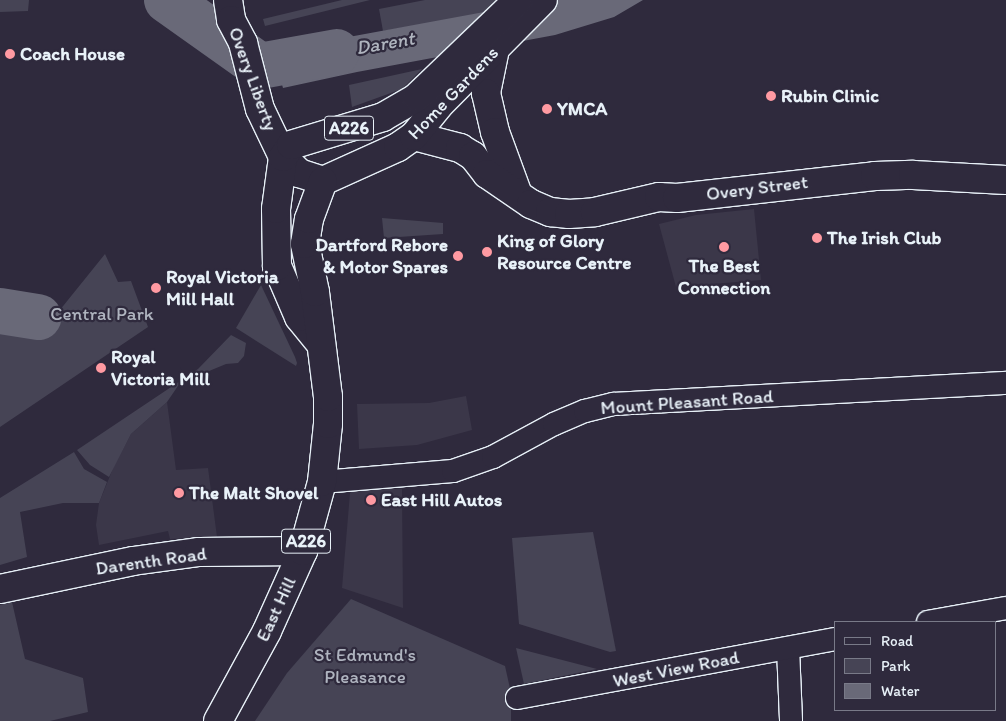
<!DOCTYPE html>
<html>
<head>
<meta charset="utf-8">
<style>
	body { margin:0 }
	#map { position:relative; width:1006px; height:721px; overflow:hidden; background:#2f2a3d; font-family:Itim,sans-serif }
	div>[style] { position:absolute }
	.built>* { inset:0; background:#3b3749 }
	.green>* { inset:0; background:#464455 }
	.water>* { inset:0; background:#696978 }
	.river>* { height:46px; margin:-23px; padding:0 23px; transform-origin:23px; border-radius:23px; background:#696978 }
	.roads { filter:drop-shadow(1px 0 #e8f1f8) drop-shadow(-1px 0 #e8f1f8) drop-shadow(0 1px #e8f1f8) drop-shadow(0 -1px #e8f1f8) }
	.street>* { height:22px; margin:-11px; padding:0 11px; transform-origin:11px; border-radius:11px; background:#2f2a3d }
	.secondary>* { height:28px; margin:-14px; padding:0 14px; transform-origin:14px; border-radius:14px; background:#2f2a3d }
	.primary>* { height:28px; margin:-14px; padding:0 14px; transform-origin:14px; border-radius:14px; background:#2f2a3d }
	.dots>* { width:14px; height:14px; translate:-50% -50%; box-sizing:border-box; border:2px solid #2f2a3d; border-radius:50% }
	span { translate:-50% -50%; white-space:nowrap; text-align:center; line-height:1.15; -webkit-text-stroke:4.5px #2f2a3d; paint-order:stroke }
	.shield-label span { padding:1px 4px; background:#2f2a3d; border:1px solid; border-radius:4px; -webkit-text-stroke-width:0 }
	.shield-label { font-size:18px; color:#e8f1f8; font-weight:700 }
	.poi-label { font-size:19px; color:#e8f1f8; font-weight:700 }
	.left { translate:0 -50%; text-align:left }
	.right { translate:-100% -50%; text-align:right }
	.street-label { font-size:19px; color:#e8f1f8 }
	.park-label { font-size:19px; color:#afb4bf }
	.water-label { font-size:20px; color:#afb4be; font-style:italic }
	.legend { position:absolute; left:834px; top:621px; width:162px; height:90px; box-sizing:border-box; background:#2f2a3d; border:1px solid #797a88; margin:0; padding:6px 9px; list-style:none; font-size:15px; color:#e8f1f8 }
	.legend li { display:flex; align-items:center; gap:10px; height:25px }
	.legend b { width:25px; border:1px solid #797a88 }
</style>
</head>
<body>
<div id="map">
	<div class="built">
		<i style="clip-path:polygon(754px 209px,761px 280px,676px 287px,659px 224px,696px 215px)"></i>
		<i style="clip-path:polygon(466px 396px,472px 430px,417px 445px,359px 449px,357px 404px,429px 403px)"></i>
		<i style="clip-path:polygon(167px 402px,176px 470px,208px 468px,217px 537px,170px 539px,168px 531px,99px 545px,96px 525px,99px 503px,114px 466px,131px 434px)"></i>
		<i style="clip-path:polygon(356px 489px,402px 489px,403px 608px,342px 588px,350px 493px)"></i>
	</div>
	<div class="green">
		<i style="clip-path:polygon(0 0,29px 0,28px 11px,0 12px)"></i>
		<i style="clip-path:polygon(342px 0,370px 0,265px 26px,263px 19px)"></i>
		<i style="clip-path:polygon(425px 0,502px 0,489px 13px,383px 31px,379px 9px)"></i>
		<i style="clip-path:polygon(422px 69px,402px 89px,352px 107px,349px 85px)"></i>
		<i style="clip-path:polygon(382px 218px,443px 223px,443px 234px,384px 238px)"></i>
		<i style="clip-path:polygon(105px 254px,118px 282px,131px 281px,148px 327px,0 427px,0 324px,47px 326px)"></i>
		<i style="clip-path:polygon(261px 285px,295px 357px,297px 363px,296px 366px,236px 328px)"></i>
		<i style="clip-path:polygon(231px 335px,246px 343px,244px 356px,238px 363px,226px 364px,180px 383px,167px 402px,131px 434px,109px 477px,90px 465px,77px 450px,198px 369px)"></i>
		<i style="clip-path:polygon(74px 452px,84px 469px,107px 482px,99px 503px,63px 503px,20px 512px,27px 557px,0 565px,0 498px)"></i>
		<i style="clip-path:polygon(593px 532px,616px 651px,610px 652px,519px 624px,512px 538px)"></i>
		<i style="clip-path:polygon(351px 599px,505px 666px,511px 693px,511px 721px,255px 721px,287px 673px)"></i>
		<i style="clip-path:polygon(12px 602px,25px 659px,83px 678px,88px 712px,50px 721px,0 721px,0 605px)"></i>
		<i style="clip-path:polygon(516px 648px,597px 669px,524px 684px)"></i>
	</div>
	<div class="water">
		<i style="clip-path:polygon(550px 0,643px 0,614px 17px,555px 35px,357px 72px,283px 88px,273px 54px,327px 41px)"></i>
	</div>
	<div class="river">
		<i style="left:167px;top:0;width:114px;rotate:35.4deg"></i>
		<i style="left:260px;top:66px;width:78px;rotate:-10.3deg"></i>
		<i style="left:0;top:311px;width:39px;rotate:9deg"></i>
	</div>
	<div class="roads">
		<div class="street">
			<i style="left:322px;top:482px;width:131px;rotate:-4.8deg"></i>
			<i style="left:453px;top:471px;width:42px;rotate:-19.3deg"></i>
			<i style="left:493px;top:457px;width:69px;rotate:-28.4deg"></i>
			<i style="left:554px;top:424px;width:34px;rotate:-23deg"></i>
			<i style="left:585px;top:411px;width:30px;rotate:-14deg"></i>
			<i style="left:614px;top:404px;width:393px;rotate:-3.1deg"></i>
			<i style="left:928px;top:622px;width:79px;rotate:-10.2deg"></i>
			<i style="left:788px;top:648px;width:73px;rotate:87.6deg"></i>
			<i style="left:517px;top:698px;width:323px;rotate:-10.5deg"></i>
		</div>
		<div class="secondary">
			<i style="left:495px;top:49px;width:45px;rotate:101.6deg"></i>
			<i style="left:486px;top:93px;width:40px;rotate:77deg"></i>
			<i style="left:495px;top:132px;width:64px;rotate:69.9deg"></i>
			<i style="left:414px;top:136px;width:48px;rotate:14.6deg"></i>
			<i style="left:460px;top:148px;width:15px;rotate:32deg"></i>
			<i style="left:473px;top:156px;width:23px;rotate:52deg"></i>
			<i style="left:487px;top:174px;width:53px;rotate:34.3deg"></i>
			<i style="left:531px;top:204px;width:21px;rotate:23deg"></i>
			<i style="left:550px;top:212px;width:19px;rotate:6deg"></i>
			<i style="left:569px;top:214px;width:26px;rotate:-4deg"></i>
			<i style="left:595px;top:212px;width:66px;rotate:-13.2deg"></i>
			<i style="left:659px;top:197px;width:18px;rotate:3deg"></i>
			<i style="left:677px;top:198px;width:199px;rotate:-6.3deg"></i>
			<i style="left:875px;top:176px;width:38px;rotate:-2deg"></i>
			<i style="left:913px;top:175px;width:93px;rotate:3.1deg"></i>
			<i style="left:0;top:589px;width:136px;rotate:-11.9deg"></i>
			<i style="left:133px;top:561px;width:67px;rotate:-7.8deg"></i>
			<i style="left:199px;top:552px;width:104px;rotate:-0.6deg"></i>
		</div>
		<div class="primary">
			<i style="left:228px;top:0;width:20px;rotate:81deg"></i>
			<i style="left:231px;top:20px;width:26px;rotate:62deg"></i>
			<i style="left:243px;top:43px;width:68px;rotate:75.6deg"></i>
			<i style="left:260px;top:109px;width:53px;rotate:64.4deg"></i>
			<i style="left:283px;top:157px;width:23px;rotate:45deg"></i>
			<i style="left:299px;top:173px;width:25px;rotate:18deg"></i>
			<i style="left:323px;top:181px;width:82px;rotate:-24.4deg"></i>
			<i style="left:398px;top:147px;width:19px;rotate:-35deg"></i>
			<i style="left:414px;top:136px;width:38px;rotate:-51deg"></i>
			<i style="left:438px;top:106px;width:149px;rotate:-45.3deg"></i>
			<i style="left:320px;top:343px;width:33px;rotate:-129deg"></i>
			<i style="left:299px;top:317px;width:56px;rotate:-113.3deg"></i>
			<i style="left:277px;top:266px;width:57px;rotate:-91deg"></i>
			<i style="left:276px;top:209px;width:52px;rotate:-82.3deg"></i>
			<i style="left:283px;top:157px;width:14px;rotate:-56deg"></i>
			<i style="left:291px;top:145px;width:96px;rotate:-16.9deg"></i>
			<i style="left:383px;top:117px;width:39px;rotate:-30deg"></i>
			<i style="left:417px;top:97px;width:140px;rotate:-43.8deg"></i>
			<i style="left:218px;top:721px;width:102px;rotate:-61.4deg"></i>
			<i style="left:267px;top:631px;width:88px;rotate:-65.8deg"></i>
			<i style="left:303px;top:551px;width:72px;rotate:-74.6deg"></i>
			<i style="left:322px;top:482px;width:58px;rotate:-84.1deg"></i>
			<i style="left:328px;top:424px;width:27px;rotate:-90deg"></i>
			<i style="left:328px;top:397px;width:106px;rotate:-97.1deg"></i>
			<i style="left:315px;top:292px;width:49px;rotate:-101.8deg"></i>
			<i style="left:305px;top:244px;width:25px;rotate:-81deg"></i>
			<i style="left:309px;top:219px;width:40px;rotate:-69.8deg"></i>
		</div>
	</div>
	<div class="dots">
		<i style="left:10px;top:54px;background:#ff9aa2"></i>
		<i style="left:771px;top:96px;background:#ff9aa2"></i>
		<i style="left:547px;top:109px;background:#ff9aa2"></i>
		<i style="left:817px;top:238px;background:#ff9aa2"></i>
		<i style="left:724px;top:247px;background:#ff9aa2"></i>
		<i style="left:487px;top:252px;background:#ff9aa2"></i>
		<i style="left:458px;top:256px;background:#ff9aa2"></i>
		<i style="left:156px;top:288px;background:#ff9aa2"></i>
		<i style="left:101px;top:368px;background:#ff9aa2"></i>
		<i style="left:179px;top:493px;background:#ff9aa2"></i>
		<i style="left:371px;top:500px;background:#ff9aa2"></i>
	</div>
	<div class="shield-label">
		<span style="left:349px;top:128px">A226</span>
		<span style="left:306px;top:541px">A226</span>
	</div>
	<div class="poi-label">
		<span class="left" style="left:20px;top:54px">Coach House</span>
		<span class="left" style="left:781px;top:96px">Rubin Clinic</span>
		<span class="left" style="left:557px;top:109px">YMCA</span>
		<span class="left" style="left:827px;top:238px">The Irish Club</span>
		<span class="left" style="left:497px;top:252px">King of Glory<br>Resource Centre</span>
		<span class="right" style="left:448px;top:256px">Dartford Rebore<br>&amp; Motor Spares</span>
		<span style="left:724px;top:277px">The Best<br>Connection</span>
		<span class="left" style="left:166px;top:288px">Royal Victoria<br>Mill Hall</span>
		<span class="left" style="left:111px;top:368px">Royal<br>Victoria Mill</span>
		<span class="left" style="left:189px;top:493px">The Malt Shovel</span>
		<span class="left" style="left:381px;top:500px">East Hill Autos</span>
	</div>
	<div class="street-label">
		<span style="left:253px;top:79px;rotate:70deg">Overy Liberty</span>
		<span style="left:453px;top:93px;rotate:-46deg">Home Gardens</span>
		<span style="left:757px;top:188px;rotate:-7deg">Overy Street</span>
		<span style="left:687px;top:402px;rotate:-4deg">Mount Pleasant Road</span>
		<span style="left:151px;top:561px;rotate:-8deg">Darenth Road</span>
		<span style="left:276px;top:609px;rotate:-65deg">East Hill</span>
		<span style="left:676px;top:669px;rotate:-11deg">West View Road</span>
	</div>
	<div class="park-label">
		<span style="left:102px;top:314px">Central Park</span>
		<span style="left:365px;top:666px">St Edmund's<br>Pleasance</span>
	</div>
	<div class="water-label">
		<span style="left:385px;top:43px;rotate:-10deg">Darent</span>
	</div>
	<ul class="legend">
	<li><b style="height:6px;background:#2f2a3d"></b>Road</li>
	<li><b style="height:14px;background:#464455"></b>Park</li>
	<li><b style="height:14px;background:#696978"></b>Water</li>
	</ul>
</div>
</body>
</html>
